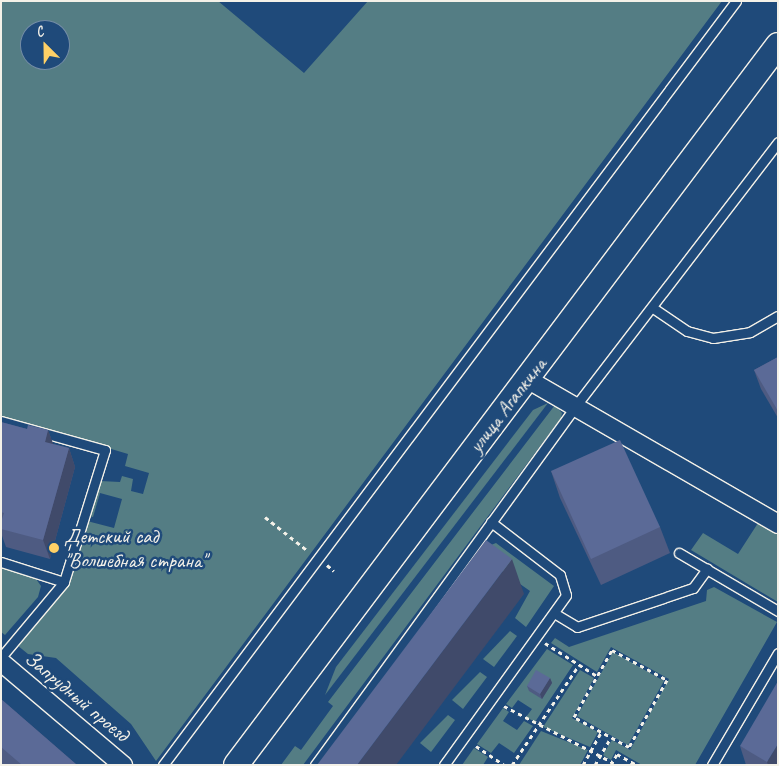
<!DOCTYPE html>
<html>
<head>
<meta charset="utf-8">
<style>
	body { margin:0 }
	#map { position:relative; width:779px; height:766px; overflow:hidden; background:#1f4a7a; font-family:Caveat,sans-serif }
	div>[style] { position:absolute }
	.green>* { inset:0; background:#547d84 }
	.path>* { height:3px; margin-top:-1.5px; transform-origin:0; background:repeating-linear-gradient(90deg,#f4f1e8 0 4px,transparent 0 8px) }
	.roads { filter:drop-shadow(1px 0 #f4f1e8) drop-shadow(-1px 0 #f4f1e8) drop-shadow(0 1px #f4f1e8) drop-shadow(0 -1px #f4f1e8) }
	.lane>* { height:9px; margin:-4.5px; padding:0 4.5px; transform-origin:4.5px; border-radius:4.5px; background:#1f4a7a }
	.street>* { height:18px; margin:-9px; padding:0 9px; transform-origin:9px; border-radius:9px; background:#1f4a7a }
	.secondary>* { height:24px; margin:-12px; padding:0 12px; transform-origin:12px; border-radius:12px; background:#1f4a7a }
	.wall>* { inset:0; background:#4e5b82 }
	.shaded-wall>* { inset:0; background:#404a6a }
	.building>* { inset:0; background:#5b6a97 }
	.dots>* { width:14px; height:14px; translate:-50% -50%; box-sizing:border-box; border:2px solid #1f4a7a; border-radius:50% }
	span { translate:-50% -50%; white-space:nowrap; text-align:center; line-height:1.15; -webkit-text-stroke:5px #1f4a7a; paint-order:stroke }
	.street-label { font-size:21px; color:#f4f1e8 }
	.poi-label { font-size:21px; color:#f4f1e8 }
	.left { translate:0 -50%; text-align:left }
	.frame { position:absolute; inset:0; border:2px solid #f4f1e8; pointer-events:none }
	.north { position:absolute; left:20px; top:20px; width:50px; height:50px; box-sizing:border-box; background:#1f4a7a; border:1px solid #748da6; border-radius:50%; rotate:337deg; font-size:14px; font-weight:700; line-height:20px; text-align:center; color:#f4f1e8 }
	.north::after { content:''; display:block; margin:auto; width:18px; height:22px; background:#ffd166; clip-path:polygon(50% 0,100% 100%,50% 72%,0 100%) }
</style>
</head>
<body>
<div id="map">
	<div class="green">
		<i style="clip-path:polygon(evenodd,1px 1px,218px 1px,304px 73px,368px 1px,722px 1px,156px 761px,131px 724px,56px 658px,28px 654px,17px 645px,70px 583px,87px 521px,114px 528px,122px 499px,100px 493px,93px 517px,88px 516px,100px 481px,120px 482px,122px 476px,133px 479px,131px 491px,143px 494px,149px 473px,125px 466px,128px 454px,1px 416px,1px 1px,30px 30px,60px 30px,60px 60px,30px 60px,30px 30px)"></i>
		<i style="clip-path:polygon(548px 403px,325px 695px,336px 667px,533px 410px)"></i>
		<i style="clip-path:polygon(555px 405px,562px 413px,561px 418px,303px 765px,281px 765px,295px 746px,301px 750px,333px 706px,328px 702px)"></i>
		<i style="clip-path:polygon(758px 523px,778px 533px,778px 602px,691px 550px,703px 533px,738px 554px)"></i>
		<i style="clip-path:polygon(496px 543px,554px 586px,526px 627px,515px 618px,530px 591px,499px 569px,491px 545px)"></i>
		<i style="clip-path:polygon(1px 567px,34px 576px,41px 586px,38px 597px,5px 635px,1px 632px)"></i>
		<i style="clip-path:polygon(714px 587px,777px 622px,695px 765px,642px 765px,616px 750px,611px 760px,603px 755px,612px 740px,630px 750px,669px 679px,611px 647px,597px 672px,551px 643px,555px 638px,569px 647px,706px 601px,707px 590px)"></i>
		<i style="clip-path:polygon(510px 631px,517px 636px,494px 667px,483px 659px)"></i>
		<i style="clip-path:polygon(547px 649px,573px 665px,535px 722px,526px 717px,532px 709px,518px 700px,512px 708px,506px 704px)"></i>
		<i style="clip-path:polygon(613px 652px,664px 681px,628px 745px,577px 716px)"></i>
		<i style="clip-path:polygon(580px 670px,594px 678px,572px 718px,598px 732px,590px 747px,543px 727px)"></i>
		<i style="clip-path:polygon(480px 672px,487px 677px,463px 709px,452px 700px)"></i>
		<i style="clip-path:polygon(503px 708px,509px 712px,503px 721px,517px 730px,524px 721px,533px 726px,514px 753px,499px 743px,491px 753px,477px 744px)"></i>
		<i style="clip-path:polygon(448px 715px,455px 720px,431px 752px,420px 743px)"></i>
		<i style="clip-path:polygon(541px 731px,588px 750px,580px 765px,519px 765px)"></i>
		<i style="clip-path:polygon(474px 748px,488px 757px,483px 765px,462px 765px)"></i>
	</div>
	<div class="path">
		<i style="left:265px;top:517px;width:55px;rotate:38.3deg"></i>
		<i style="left:327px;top:565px;width:9px;rotate:41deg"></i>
		<i style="left:545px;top:643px;width:62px;rotate:32.4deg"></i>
		<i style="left:612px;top:650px;width:63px;rotate:28.6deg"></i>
		<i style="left:667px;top:680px;width:77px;rotate:119.6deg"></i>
		<i style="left:629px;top:747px;width:63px;rotate:-151.4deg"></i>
		<i style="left:574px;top:717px;width:77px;rotate:-60.4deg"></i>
		<i style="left:504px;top:706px;width:122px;rotate:27.4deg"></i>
		<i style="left:476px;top:746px;width:34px;rotate:34deg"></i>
		<i style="left:512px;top:765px;width:120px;rotate:-56.2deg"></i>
		<i style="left:583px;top:765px;width:38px;rotate:-61deg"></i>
		<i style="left:595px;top:765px;width:32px;rotate:-60deg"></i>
		<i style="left:611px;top:765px;width:13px;rotate:-61deg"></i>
		<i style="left:617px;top:754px;width:23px;rotate:29deg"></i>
	</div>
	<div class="roads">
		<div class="lane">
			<i style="left:653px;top:308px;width:41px;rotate:34.1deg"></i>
			<i style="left:687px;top:331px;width:27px;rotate:15deg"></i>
			<i style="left:713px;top:338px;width:37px;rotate:-9deg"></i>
			<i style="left:750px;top:332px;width:32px;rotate:-30deg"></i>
			<i style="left:1px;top:421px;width:108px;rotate:15.6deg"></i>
			<i style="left:105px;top:450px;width:138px;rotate:107.3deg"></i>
			<i style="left:64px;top:582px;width:98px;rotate:130deg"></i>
			<i style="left:679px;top:553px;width:115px;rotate:30.4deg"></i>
			<i style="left:1px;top:562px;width:66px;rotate:17.6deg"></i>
			<i style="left:554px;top:613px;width:27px;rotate:31deg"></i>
			<i style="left:577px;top:627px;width:122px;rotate:-18.6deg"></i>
			<i style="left:693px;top:588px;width:24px;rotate:-54deg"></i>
			<i style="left:163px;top:765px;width:955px;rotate:-53.13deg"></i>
			<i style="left:315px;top:765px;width:441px;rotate:-54deg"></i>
			<i style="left:574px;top:408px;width:335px;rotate:-52.5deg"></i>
			<i style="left:444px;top:765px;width:209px;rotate:-54.3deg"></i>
			<i style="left:566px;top:595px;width:21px;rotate:-107deg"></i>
			<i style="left:560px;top:575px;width:87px;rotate:-142.5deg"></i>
			<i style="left:712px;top:765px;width:130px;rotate:-59.5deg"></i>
		</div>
		<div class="street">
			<i style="left:527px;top:379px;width:290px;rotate:30deg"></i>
			<i style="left:1px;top:662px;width:160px;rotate:40.2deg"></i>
		</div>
		<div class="secondary">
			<i style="left:236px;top:765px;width:901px;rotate:-53.03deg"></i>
		</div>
	</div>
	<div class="wall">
		<i style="clip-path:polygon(778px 357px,778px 418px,761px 389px,754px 370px)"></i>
		<i style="clip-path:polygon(1px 422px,27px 429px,48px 430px,53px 444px,69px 448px,75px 467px,50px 559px,6px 547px,1px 533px)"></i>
		<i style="clip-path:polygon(551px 471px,660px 527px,670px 553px,601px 585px,560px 498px)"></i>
		<i style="clip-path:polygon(550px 678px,552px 683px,542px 699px,529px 691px,527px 686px)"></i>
		<i style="clip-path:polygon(1px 699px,77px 765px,1px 765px)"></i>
		<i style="clip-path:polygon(740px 746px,778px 765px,746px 765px)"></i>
	</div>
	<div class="shaded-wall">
		<i style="clip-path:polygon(48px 430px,55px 449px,45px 442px)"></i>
		<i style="clip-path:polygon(69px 448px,75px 467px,50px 559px,43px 540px)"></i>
		<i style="clip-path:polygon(512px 559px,524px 594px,396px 765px,357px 765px)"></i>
		<i style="clip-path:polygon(550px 678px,552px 683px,542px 699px,540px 694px)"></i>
		<i style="clip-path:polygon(778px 744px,778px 765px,768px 765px,767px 762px)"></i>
	</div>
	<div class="building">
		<i style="clip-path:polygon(778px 357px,778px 411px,754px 370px)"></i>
		<i style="clip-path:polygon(1px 422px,27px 429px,28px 425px,48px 430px,45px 442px,69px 448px,43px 540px,1px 529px,1px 522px,4px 513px,1px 512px)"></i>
		<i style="clip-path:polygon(620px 440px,660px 527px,591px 559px,551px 471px)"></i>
		<i style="clip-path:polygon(486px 540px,512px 559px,357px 765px,317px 765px)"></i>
		<i style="clip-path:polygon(536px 670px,550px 678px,540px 694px,527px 686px)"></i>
		<i style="clip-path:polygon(778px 681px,778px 744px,767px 762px,740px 746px)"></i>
		<i style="clip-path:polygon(1px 699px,77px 765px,22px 765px,1px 747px)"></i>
	</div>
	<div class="dots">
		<i style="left:54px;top:548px;background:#ffd166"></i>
	</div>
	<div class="street-label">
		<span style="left:507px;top:405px;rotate:-53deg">улица Агапкина</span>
		<span style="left:77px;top:696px;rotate:40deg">Запрудный проезд</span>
	</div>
	<div class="poi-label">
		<span class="left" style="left:64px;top:548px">Детский сад<br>"Волшебная страна"</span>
	</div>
	<div class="frame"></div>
	<div class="north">С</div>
</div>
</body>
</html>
